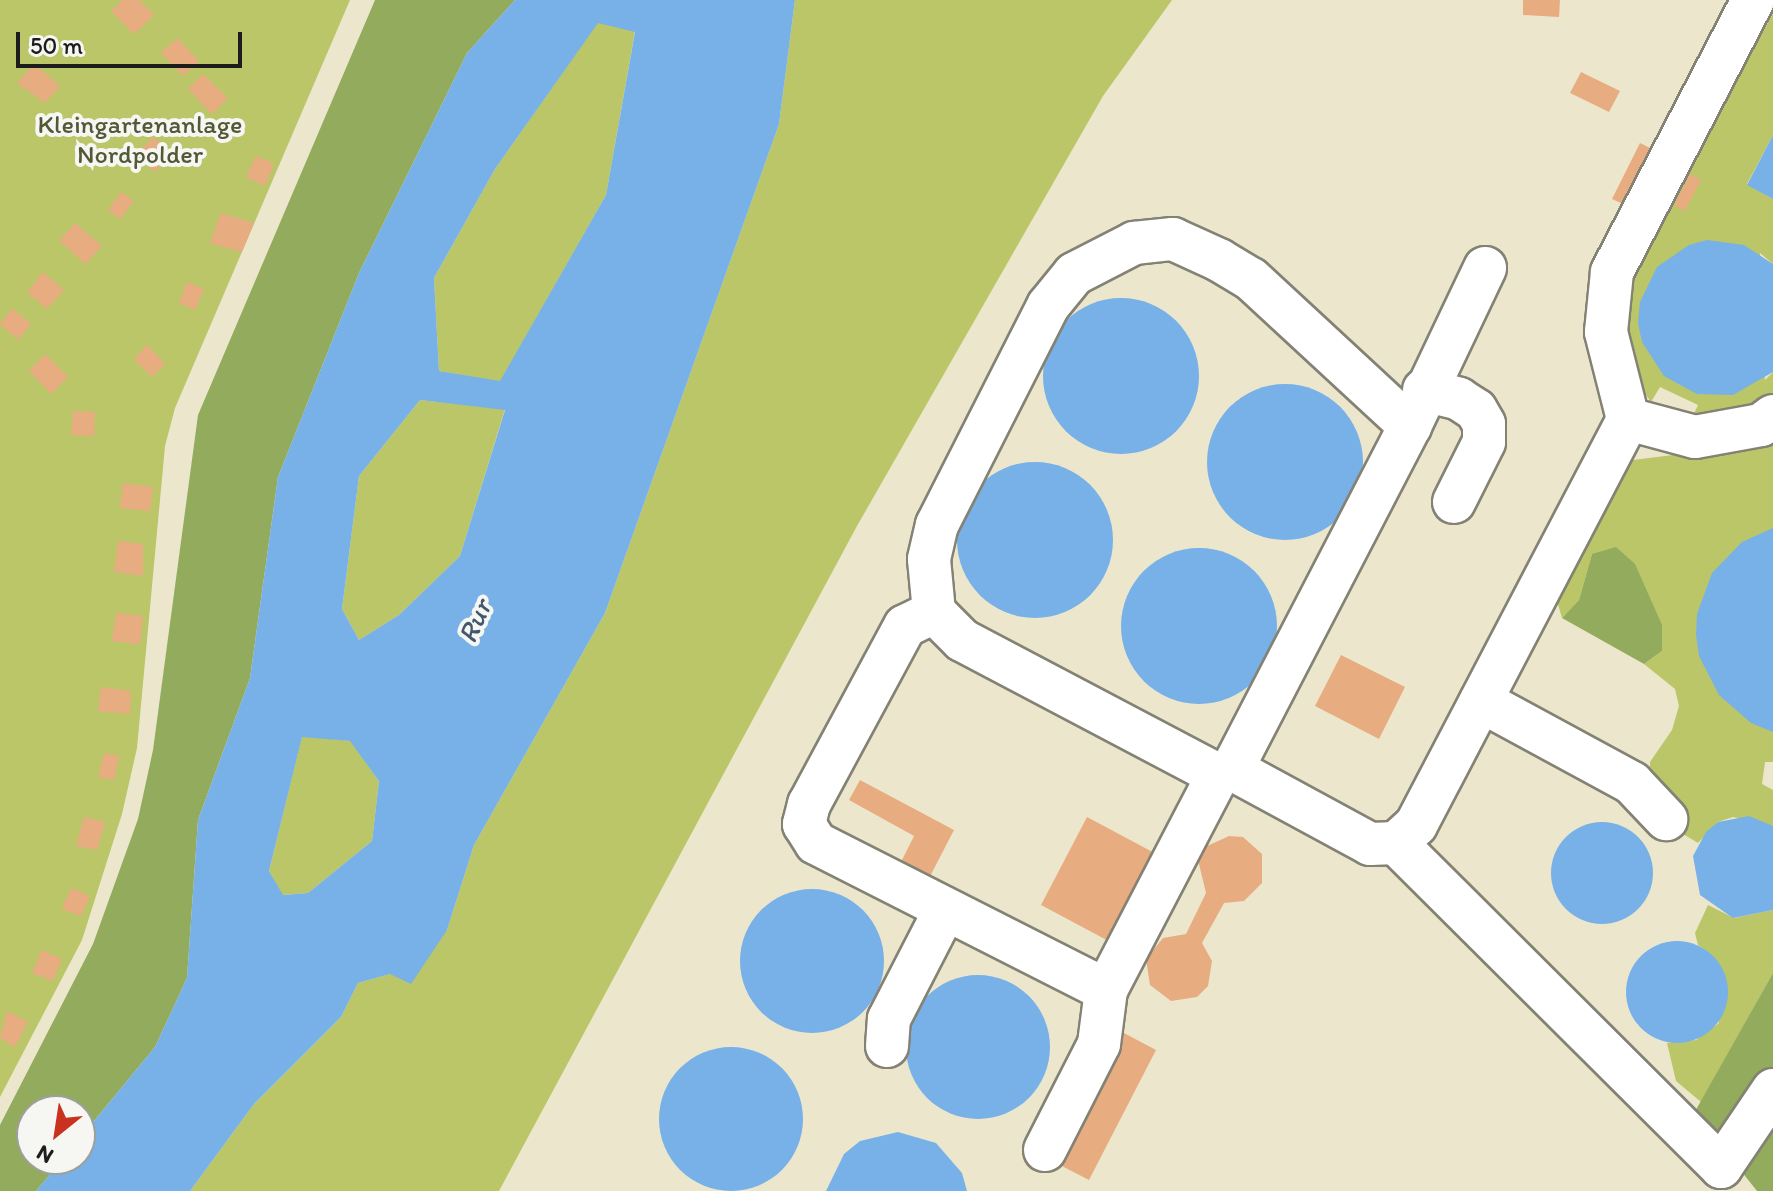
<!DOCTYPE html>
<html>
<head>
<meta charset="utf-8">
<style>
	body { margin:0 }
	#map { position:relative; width:1773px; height:1191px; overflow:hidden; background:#ece7cc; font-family:Itim,sans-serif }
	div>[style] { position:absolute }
	.green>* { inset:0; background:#bac667 }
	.forest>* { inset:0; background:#93ab5c }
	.water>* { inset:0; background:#78b0e8 }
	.round { border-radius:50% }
	.building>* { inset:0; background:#e8ac81 }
	.roads { filter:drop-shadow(2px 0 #848274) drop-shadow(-2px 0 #848274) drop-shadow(0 2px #848274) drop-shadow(0 -2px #848274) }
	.minor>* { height:42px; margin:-21px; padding:0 21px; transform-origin:21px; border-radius:21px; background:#fff }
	span { translate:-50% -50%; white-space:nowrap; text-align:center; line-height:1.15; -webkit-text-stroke:8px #f6f6f2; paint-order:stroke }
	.park-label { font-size:26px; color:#535836 }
	.water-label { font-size:28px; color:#41576e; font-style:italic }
	.north { position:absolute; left:16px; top:1095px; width:80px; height:80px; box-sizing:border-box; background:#f6f6f2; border:2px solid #9f9f9c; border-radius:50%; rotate:210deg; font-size:22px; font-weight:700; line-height:32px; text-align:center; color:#1c1c1c }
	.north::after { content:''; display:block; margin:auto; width:28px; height:36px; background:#c8321e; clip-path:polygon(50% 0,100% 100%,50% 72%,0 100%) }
	.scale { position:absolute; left:16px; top:32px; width:226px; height:36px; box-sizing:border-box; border:4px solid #1c1c1c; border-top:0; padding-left:10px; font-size:24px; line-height:28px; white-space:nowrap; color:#1c1c1c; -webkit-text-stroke:6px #f6f6f2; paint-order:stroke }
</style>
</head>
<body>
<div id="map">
	<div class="green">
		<i style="clip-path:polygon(0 0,350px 0,175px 408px,165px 446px,137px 748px,122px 814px,82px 940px,0 1097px)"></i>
		<i style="clip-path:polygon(795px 0,1172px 0,1103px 96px,857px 526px,499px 1191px,190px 1191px,254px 1104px,341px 1017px,358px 983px,390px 974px,447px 930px,474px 845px,605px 613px,779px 124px)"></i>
		<i style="clip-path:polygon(1773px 14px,1773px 135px,1747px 184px,1773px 199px,1773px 264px,1760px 253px,1765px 380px,1773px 372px,1773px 404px,1691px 420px,1698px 405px,1660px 387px,1651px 402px,1625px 366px,1623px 275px)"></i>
		<i style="clip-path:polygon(598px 22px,635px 31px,606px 195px,500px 382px,439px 371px,434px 278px,495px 169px)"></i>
		<i style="clip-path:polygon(420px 400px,505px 409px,460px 556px,399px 615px,359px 640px,342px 609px,359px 476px)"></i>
		<i style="clip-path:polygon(1773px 437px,1773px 762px,1765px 762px,1762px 784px,1773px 790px,1773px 826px,1733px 817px,1718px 822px,1698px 843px,1683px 834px,1650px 776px,1650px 762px,1672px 730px,1679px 706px,1675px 689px,1644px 664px,1662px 651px,1592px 554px,1579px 600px,1562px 618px,1554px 591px,1625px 461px,1729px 448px)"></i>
		<i style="clip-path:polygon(302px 736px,351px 741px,379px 781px,372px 841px,308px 893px,282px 895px,269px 871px)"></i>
		<i style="clip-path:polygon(1708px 905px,1734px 918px,1773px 910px,1773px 973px,1701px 1102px,1676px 1081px,1667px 1043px,1696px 1040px,1719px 1023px,1711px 954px,1698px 945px,1695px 933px)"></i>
	</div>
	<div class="forest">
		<i style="clip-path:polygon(375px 0,515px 0,467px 53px,359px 273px,278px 477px,250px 678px,198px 820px,187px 978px,155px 1047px,80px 1138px,80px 1111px,32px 1111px,32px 1159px,63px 1159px,36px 1191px,0 1191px,0 1125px,93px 944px,138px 819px,153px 750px,198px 415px)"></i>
		<i style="clip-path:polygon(1616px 547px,1635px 564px,1662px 625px,1662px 651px,1644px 664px,1562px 618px,1579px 600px,1592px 554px)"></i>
		<i style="clip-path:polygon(1773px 973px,1773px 1072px,1737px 1119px,1712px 1137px,1693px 1115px)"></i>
		<i style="clip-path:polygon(1773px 1104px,1773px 1191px,1757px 1191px,1734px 1162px)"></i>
	</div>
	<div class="water">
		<i style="clip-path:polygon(evenodd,515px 0,795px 0,779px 124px,605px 613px,474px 845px,447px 930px,411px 984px,390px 974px,358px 983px,341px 1017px,254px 1104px,190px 1191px,36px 1191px,63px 1159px,80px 1159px,80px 1138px,155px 1047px,187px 978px,198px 820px,250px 678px,278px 477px,359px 273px,467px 53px,515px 0,598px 23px,635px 32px,606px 195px,500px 381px,439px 371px,434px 278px,495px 169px,598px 23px,515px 0,420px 400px,505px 410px,460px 556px,399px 615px,359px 640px,342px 609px,359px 476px,420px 400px,515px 0,302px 737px,350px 741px,379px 781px,372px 841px,308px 893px,283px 895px,269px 871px,302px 737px)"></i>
		<i style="clip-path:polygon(1773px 135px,1773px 199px,1747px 185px)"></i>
		<i style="clip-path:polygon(1707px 240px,1744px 245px,1773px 264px,1773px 372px,1733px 395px,1697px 394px,1664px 376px,1642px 342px,1638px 323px,1640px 302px,1657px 267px,1689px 245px)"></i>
		<i class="round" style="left:1043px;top:298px;width:156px;height:156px"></i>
		<i class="round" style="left:1207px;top:384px;width:156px;height:156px"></i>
		<i class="round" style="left:957px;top:462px;width:156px;height:156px"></i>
		<i style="clip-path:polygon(1773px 528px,1773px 732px,1751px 723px,1719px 695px,1699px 656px,1696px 635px,1697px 614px,1712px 573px,1742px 542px)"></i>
		<i class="round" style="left:1121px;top:548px;width:156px;height:156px"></i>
		<i style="clip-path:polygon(1749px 816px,1773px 826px,1773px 910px,1733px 918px,1700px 895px,1693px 856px,1706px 832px,1718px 822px)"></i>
		<i class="round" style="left:1551px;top:822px;width:102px;height:102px"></i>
		<i class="round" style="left:740px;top:889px;width:144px;height:144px"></i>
		<i class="round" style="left:1626px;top:941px;width:102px;height:102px"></i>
		<i class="round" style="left:906px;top:975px;width:144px;height:144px"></i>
		<i class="round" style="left:659px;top:1047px;width:144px;height:144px"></i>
		<i style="clip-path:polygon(898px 1132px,936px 1143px,962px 1173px,967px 1191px,826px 1191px,844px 1154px,860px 1141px)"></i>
	</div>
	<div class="building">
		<i style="clip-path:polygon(123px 0,139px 0,154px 15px,134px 34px,111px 11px)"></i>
		<i style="clip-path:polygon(1523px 0,1560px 0,1559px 17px,1523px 15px)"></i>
		<i style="clip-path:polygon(177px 38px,199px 61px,183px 76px,161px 53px)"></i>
		<i style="clip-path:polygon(34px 64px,60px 86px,45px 103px,17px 83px)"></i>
		<i style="clip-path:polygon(1581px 72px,1620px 91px,1609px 112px,1570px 93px)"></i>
		<i style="clip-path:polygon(203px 74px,228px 98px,212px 114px,188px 89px)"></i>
		<i style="clip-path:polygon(153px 137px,171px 153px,155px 172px,135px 155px)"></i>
		<i style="clip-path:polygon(1640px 143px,1662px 154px,1634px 209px,1612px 199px)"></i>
		<i style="clip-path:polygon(256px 156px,274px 164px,265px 186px,246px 177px)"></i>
		<i style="clip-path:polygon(1690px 174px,1701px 180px,1685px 211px,1674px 205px)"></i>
		<i style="clip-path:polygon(121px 192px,134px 201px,120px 219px,108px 210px)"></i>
		<i style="clip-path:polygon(221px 213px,254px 223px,242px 252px,210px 243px)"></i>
		<i style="clip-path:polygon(75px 223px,102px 246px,86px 264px,59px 241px)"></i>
		<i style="clip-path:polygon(43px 272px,64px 290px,47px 309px,27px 292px)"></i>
		<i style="clip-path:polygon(187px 282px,204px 289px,195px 310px,179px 303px)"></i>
		<i style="clip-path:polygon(12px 308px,31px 324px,18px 340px,0 324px)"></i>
		<i style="clip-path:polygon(147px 345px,165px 364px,152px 377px,134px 359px)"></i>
		<i style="clip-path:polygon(45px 354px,68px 377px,51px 394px,29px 371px)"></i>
		<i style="clip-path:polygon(73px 411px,95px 412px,94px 436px,71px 435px)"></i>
		<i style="clip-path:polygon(123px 483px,153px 487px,150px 511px,120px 508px)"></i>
		<i style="clip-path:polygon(118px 541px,143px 544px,143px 576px,114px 572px)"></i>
		<i style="clip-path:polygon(116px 613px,143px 616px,140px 644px,112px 641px)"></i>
		<i style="clip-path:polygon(1341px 655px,1405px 687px,1379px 739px,1315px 706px)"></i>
		<i style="clip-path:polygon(101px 687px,131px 691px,130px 714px,98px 711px)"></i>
		<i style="clip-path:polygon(104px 753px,119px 756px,114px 780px,98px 777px)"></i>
		<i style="clip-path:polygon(860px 780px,954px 830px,925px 886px,896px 872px,914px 836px,849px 800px)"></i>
		<i style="clip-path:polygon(84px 817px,105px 822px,97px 850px,76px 846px)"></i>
		<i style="clip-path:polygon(1087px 817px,1162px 857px,1116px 945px,1041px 905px)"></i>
		<i style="clip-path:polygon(1229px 836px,1243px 837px,1262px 854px,1262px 883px,1244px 901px,1224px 903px,1202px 943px,1212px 961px,1208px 986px,1197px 997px,1171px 1001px,1150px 985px,1146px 959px,1163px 938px,1186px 934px,1206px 893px,1198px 860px,1205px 847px)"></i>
		<i style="clip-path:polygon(71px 888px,90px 896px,81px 916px,62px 909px)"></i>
		<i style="clip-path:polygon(42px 950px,62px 959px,53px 981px,32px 973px)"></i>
		<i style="clip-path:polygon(7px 1011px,28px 1022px,15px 1047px,0 1038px)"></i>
		<i style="clip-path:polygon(1124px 1033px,1156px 1050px,1089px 1180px,1056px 1163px)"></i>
	</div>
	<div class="roads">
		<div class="minor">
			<i style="left:1424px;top:390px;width:36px;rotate:14deg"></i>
			<i style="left:1459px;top:399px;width:20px;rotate:33deg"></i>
			<i style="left:1476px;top:410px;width:16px;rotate:60deg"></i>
			<i style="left:1484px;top:424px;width:18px;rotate:90deg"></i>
			<i style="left:1484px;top:442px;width:67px;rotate:116.6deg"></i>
			<i style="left:1628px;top:419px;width:90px;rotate:-104.2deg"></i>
			<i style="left:1606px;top:332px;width:60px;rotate:-84.3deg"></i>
			<i style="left:1612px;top:272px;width:306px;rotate:-62.6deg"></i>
			<i style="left:1410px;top:426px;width:175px;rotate:-64.6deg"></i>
			<i style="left:934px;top:612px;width:32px;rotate:154deg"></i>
			<i style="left:905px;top:626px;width:202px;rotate:118.3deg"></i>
			<i style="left:809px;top:804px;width:21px;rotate:104deg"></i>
			<i style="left:804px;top:824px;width:22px;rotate:58deg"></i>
			<i style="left:816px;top:843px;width:325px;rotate:26.9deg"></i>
			<i style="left:1481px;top:701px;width:172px;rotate:28.5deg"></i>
			<i style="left:1632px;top:783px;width:50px;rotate:46.6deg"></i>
			<i style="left:1232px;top:769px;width:15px;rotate:157deg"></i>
			<i style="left:1218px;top:775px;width:289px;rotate:-152.2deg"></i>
			<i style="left:962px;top:640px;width:40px;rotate:-135deg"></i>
			<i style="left:934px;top:612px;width:53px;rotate:-95.4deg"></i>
			<i style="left:929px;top:559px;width:35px;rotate:-77deg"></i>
			<i style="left:937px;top:525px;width:246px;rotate:-63.1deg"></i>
			<i style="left:1048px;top:306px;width:41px;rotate:-50.9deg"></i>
			<i style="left:1074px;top:274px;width:68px;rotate:-27.3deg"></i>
			<i style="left:1134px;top:243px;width:39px;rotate:-6deg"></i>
			<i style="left:1173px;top:239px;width:51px;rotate:24.5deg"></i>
			<i style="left:1219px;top:260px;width:37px;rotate:31deg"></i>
			<i style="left:1251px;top:279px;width:217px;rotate:42.8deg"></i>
			<i style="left:1410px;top:426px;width:386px;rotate:117.4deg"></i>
			<i style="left:1232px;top:769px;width:157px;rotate:28.5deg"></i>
			<i style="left:1370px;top:844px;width:26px;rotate:-2deg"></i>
			<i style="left:1396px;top:843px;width:27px;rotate:-42deg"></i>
			<i style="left:1416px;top:825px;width:458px;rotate:-62.4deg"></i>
			<i style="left:1628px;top:419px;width:69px;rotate:15deg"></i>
			<i style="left:1695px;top:437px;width:67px;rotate:-10.3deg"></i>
			<i style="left:1761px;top:425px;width:15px;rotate:-37deg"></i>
			<i style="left:1396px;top:843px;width:459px;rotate:44.9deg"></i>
			<i style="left:1721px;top:1167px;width:93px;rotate:-56deg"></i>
			<i style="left:887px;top:1046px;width:27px;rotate:-86deg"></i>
			<i style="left:889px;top:1019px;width:120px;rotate:-62.8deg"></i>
			<i style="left:1045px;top:1150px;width:119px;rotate:-63deg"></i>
			<i style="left:1099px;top:1044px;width:54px;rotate:-82.6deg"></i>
			<i style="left:1106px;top:990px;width:242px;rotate:-62.5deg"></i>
		</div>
	</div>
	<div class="park-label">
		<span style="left:140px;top:140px">Kleingartenanlage<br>Nordpolder</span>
	</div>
	<div class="water-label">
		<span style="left:474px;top:621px;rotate:-66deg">Rur</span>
	</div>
	<div class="north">N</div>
	<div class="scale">50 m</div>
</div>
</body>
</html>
